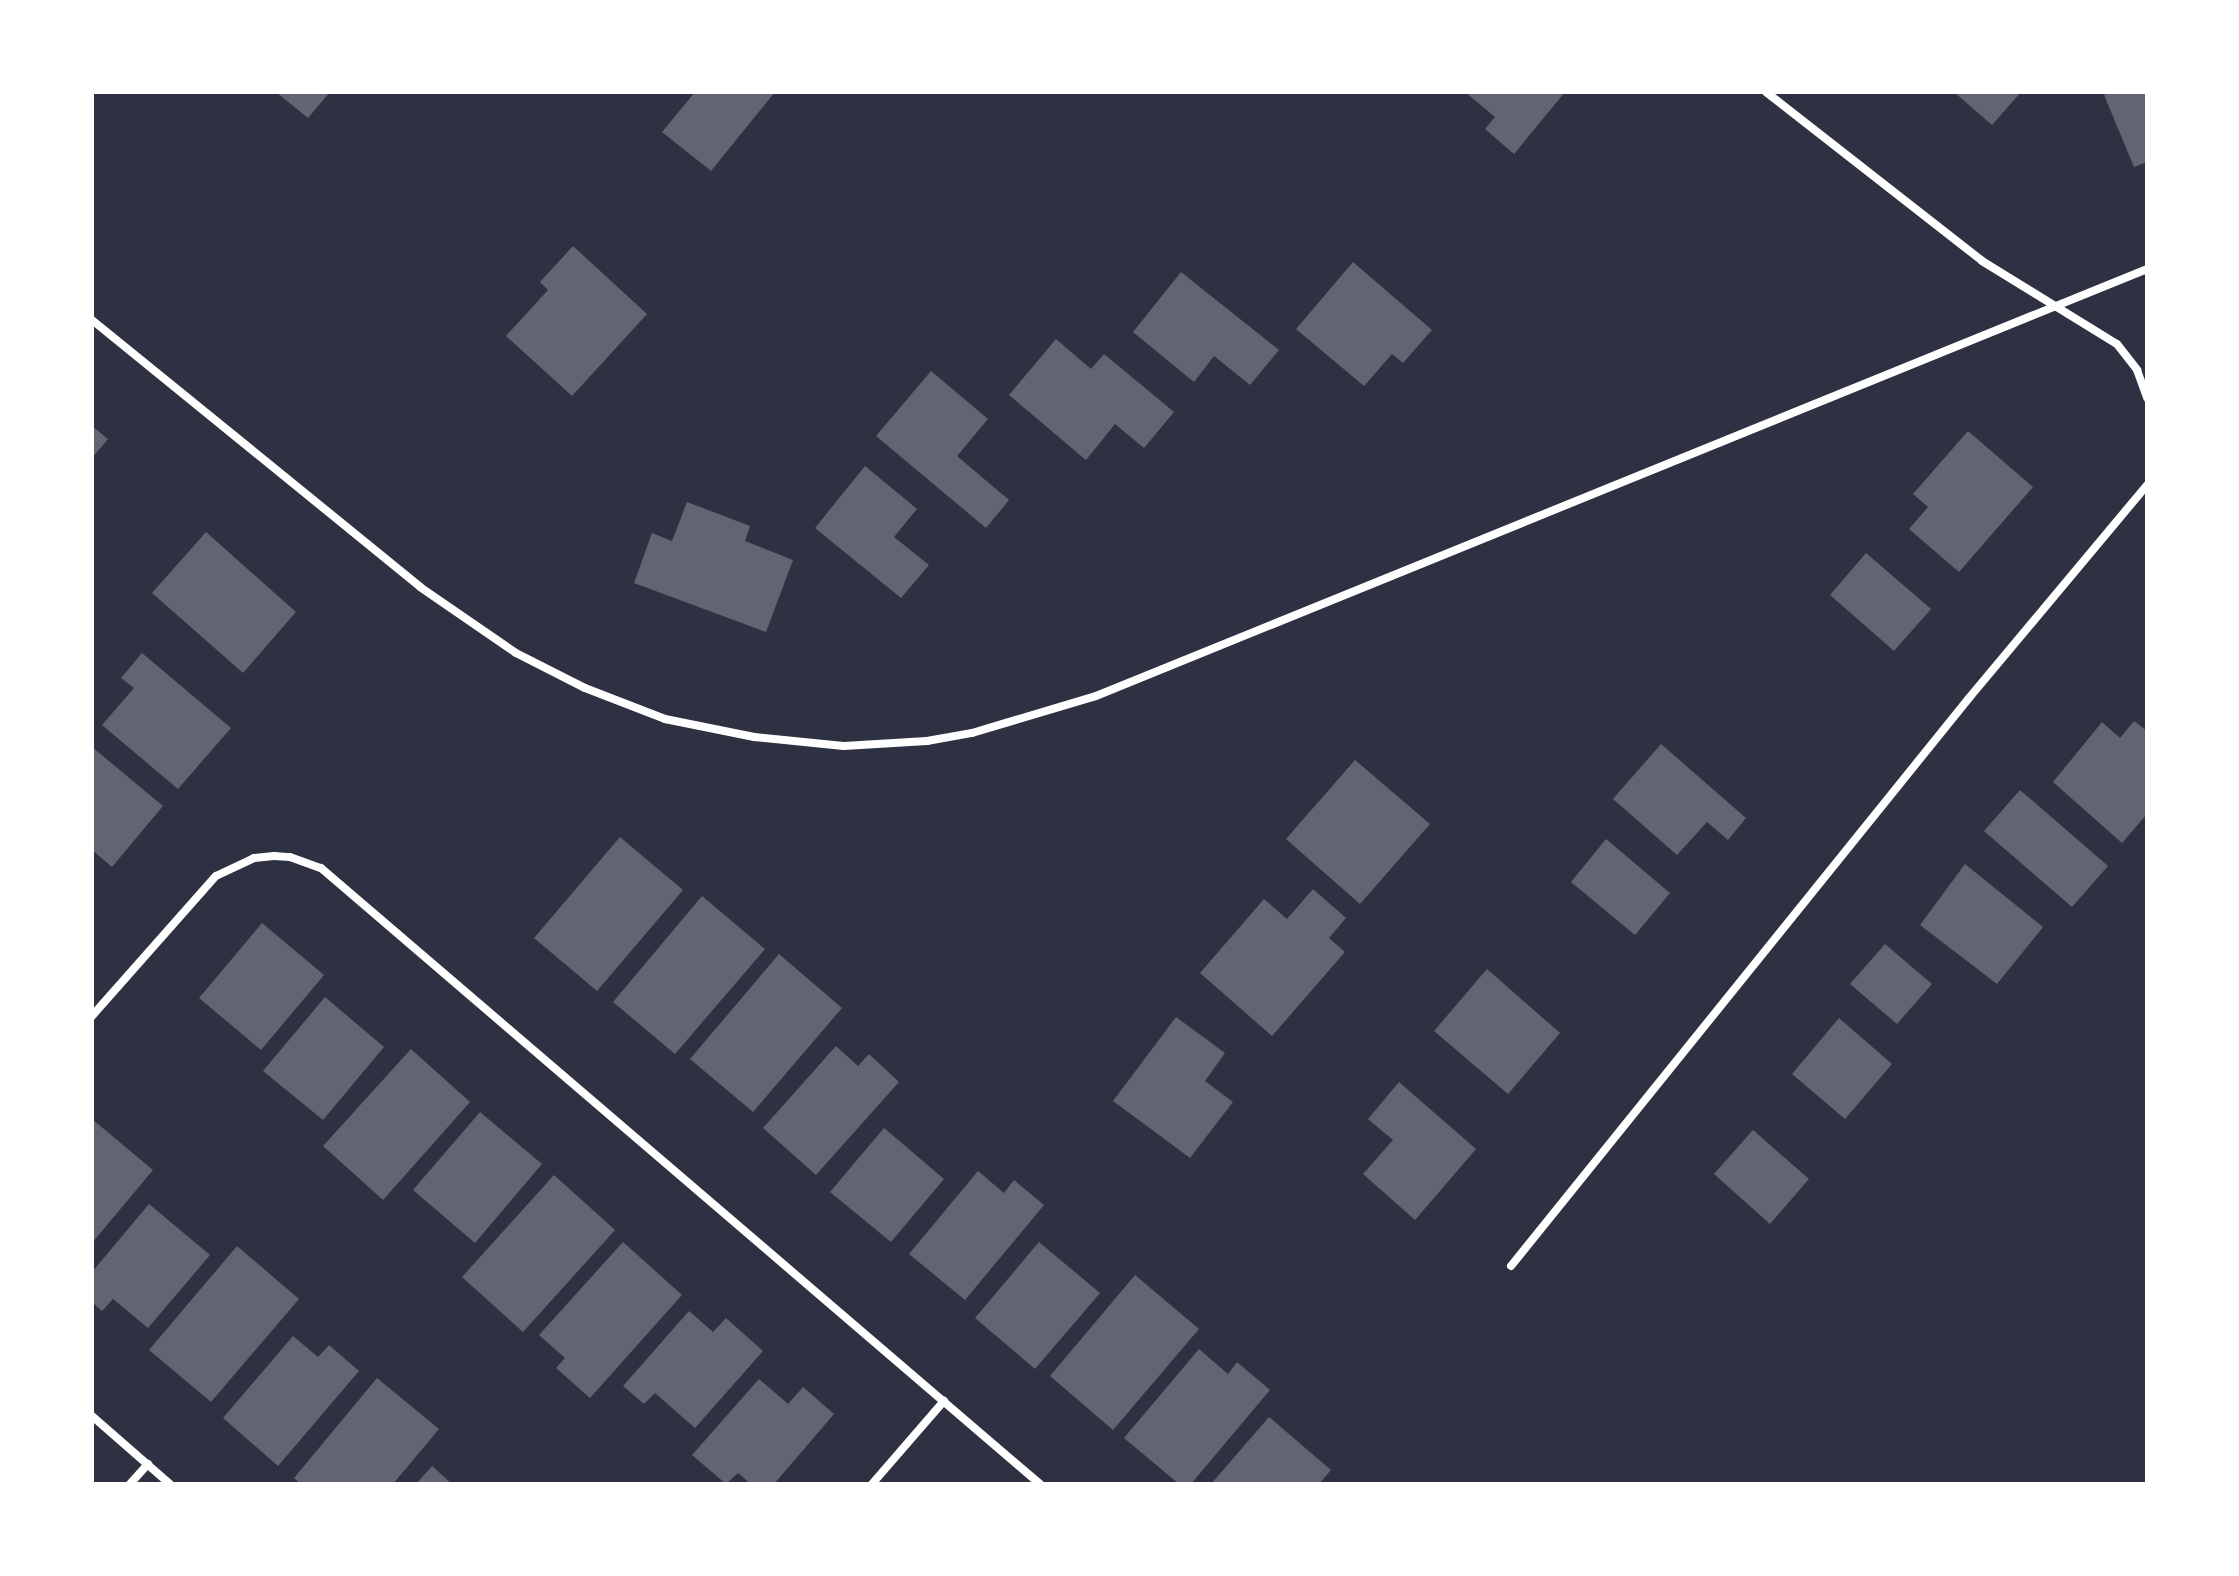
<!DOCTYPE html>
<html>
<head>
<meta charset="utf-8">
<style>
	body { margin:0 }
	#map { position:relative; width:2239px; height:1576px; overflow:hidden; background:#2d3142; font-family:"Golos Text",sans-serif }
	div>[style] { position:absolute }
	.building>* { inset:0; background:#626471 }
	.minor>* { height:8px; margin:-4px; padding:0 4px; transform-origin:4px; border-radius:4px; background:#fff }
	span { translate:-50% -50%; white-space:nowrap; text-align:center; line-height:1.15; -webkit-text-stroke:8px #fff; paint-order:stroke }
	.frame { position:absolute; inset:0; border:94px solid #fff; pointer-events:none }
</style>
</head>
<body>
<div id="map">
	<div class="building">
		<i style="clip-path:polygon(276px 92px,330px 92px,308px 118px)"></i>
		<i style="clip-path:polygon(695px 92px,775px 92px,711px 171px,662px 132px)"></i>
		<i style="clip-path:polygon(1465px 92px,1565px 92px,1514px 154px,1485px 129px,1495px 117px)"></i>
		<i style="clip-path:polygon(1954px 92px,2021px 92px,1992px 125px)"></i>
		<i style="clip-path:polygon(2111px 92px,2147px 92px,2147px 162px,2134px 167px,2104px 95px)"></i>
		<i style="clip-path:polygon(573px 246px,647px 314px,572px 396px,506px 336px,548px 290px,540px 282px)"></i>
		<i style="clip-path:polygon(1353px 262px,1432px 330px,1403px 363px,1392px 354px,1364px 386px,1296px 329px)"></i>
		<i style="clip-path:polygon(1181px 272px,1279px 350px,1250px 385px,1214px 356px,1194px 382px,1133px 332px)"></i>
		<i style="clip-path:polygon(1056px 339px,1091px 369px,1104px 354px,1174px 412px,1144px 448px,1115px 424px,1086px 460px,1009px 395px)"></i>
		<i style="clip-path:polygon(931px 371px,988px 419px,957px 456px,1009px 500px,986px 528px,876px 436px)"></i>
		<i style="clip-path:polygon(92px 426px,108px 439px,92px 458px)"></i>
		<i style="clip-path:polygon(1968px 431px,2033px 487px,1959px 572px,1909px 529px,1928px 507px,1913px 494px)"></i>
		<i style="clip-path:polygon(865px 466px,917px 509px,894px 537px,929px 565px,901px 598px,815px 528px)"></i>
		<i style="clip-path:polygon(687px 502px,750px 526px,745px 541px,793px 560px,766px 632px,634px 583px,652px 533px,672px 541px)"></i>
		<i style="clip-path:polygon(206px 532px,296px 612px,243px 673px,152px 593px)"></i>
		<i style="clip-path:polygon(1866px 553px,1931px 609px,1894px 651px,1830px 595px)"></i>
		<i style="clip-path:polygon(142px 653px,231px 728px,178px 789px,102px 725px,134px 688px,121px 678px)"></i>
		<i style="clip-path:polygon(2134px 721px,2147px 731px,2147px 814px,2122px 843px,2053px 782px,2102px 722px,2120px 738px)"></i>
		<i style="clip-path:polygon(1661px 744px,1746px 818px,1728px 840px,1707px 822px,1677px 855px,1613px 799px)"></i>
		<i style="clip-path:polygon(92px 747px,163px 806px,112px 867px,92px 850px)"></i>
		<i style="clip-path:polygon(1355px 760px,1430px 824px,1360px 904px,1286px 839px)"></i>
		<i style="clip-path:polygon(2020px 790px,2108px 866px,2072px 907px,1984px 831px)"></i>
		<i style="clip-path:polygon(620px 837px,683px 890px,597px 991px,534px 938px)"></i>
		<i style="clip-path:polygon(1606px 839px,1670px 893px,1635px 935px,1571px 882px)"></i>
		<i style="clip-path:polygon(1965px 864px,2043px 927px,1997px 984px,1920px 925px)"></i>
		<i style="clip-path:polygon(1313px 889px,1346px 918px,1329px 938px,1345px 952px,1272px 1036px,1200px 973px,1264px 899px,1287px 919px)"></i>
		<i style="clip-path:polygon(702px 896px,765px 949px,675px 1054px,613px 1002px)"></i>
		<i style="clip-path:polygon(262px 923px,324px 975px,261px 1050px,199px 998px)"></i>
		<i style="clip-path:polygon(1885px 944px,1932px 984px,1897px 1024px,1850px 984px)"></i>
		<i style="clip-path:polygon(779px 954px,842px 1008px,753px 1112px,690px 1059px)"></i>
		<i style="clip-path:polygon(1487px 969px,1560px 1033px,1508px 1094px,1434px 1031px)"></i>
		<i style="clip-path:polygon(325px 997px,384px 1047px,323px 1120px,263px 1071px)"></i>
		<i style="clip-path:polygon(1176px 1017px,1225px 1053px,1205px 1081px,1233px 1102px,1190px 1158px,1113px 1101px)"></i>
		<i style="clip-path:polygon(1839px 1018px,1892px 1064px,1845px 1119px,1792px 1074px)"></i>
		<i style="clip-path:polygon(836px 1046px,858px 1066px,869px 1054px,899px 1082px,816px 1175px,763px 1128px)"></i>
		<i style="clip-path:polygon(411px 1049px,470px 1102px,383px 1200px,323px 1146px)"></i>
		<i style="clip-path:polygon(1399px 1082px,1476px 1149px,1415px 1220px,1363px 1174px,1393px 1140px,1368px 1119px)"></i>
		<i style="clip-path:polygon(480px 1112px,542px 1164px,475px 1243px,413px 1190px)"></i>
		<i style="clip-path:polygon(92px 1119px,153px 1170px,92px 1243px)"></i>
		<i style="clip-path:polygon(884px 1128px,944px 1179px,891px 1242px,830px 1192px)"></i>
		<i style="clip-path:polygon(1753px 1130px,1809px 1179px,1770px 1224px,1714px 1174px)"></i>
		<i style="clip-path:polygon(978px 1171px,1004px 1193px,1014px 1180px,1044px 1205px,965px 1300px,909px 1254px)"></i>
		<i style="clip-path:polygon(554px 1175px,615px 1230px,523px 1332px,462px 1277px)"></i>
		<i style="clip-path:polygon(149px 1204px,210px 1255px,148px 1328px,113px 1299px,102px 1311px,92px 1302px,92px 1272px)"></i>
		<i style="clip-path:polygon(623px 1242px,682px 1295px,590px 1398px,556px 1368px,565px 1358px,539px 1335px)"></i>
		<i style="clip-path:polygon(1039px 1242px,1100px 1293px,1035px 1369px,975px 1318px)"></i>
		<i style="clip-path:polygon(237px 1246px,299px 1299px,211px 1402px,149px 1350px)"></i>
		<i style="clip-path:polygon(1135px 1275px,1199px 1329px,1113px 1430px,1050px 1376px)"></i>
		<i style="clip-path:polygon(689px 1311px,713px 1332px,726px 1318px,763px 1351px,695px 1428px,655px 1393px,644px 1404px,623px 1386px)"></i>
		<i style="clip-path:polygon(293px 1336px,318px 1357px,329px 1345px,359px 1371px,278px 1466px,223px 1418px)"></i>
		<i style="clip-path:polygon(1199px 1349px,1228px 1374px,1237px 1362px,1270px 1390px,1191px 1484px,1179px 1484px,1124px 1438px)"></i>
		<i style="clip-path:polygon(377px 1378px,439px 1429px,393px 1484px,301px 1484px,294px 1478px)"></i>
		<i style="clip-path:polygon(759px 1379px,788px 1404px,803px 1387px,834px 1414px,774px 1484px,751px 1484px,738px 1473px,726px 1484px,692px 1455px)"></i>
		<i style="clip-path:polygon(1269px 1417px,1331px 1470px,1319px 1484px,1211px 1484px)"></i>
		<i style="clip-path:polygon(432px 1466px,452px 1484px,416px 1484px)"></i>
	</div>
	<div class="minor">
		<i style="left:1766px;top:92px;width:274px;rotate:38deg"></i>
		<i style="left:1982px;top:261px;width:158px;rotate:31.6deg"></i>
		<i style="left:2117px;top:344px;width:33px;rotate:52deg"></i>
		<i style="left:2137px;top:370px;width:30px;rotate:70deg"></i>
		<i style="left:92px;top:320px;width:423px;rotate:39.1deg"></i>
		<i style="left:420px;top:587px;width:116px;rotate:34.5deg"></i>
		<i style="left:516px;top:653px;width:77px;rotate:26.9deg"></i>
		<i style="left:585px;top:688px;width:86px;rotate:21.2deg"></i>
		<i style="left:665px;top:719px;width:91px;rotate:11.4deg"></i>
		<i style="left:754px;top:737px;width:90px;rotate:5.7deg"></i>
		<i style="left:844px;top:746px;width:83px;rotate:-3.4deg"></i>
		<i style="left:927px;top:741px;width:46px;rotate:-10.1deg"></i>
		<i style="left:972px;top:733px;width:129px;rotate:-16.6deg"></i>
		<i style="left:1096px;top:696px;width:1134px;rotate:-22.11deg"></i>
		<i style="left:92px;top:1016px;width:187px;rotate:-48.5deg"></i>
		<i style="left:216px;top:876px;width:42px;rotate:-25.3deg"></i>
		<i style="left:254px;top:858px;width:20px;rotate:-6deg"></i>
		<i style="left:274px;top:856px;width:16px;rotate:4deg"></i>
		<i style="left:290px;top:857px;width:33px;rotate:20deg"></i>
		<i style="left:321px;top:868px;width:947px;rotate:40.59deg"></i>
		<i style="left:1511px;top:1266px;width:730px;rotate:-51.12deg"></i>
		<i style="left:1969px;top:698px;width:278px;rotate:-50.1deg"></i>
		<i style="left:92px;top:1416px;width:103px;rotate:41.1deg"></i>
		<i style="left:130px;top:1484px;width:27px;rotate:-48deg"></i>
		<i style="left:872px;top:1484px;width:110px;rotate:-49.1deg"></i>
	</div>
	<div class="frame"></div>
</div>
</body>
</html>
